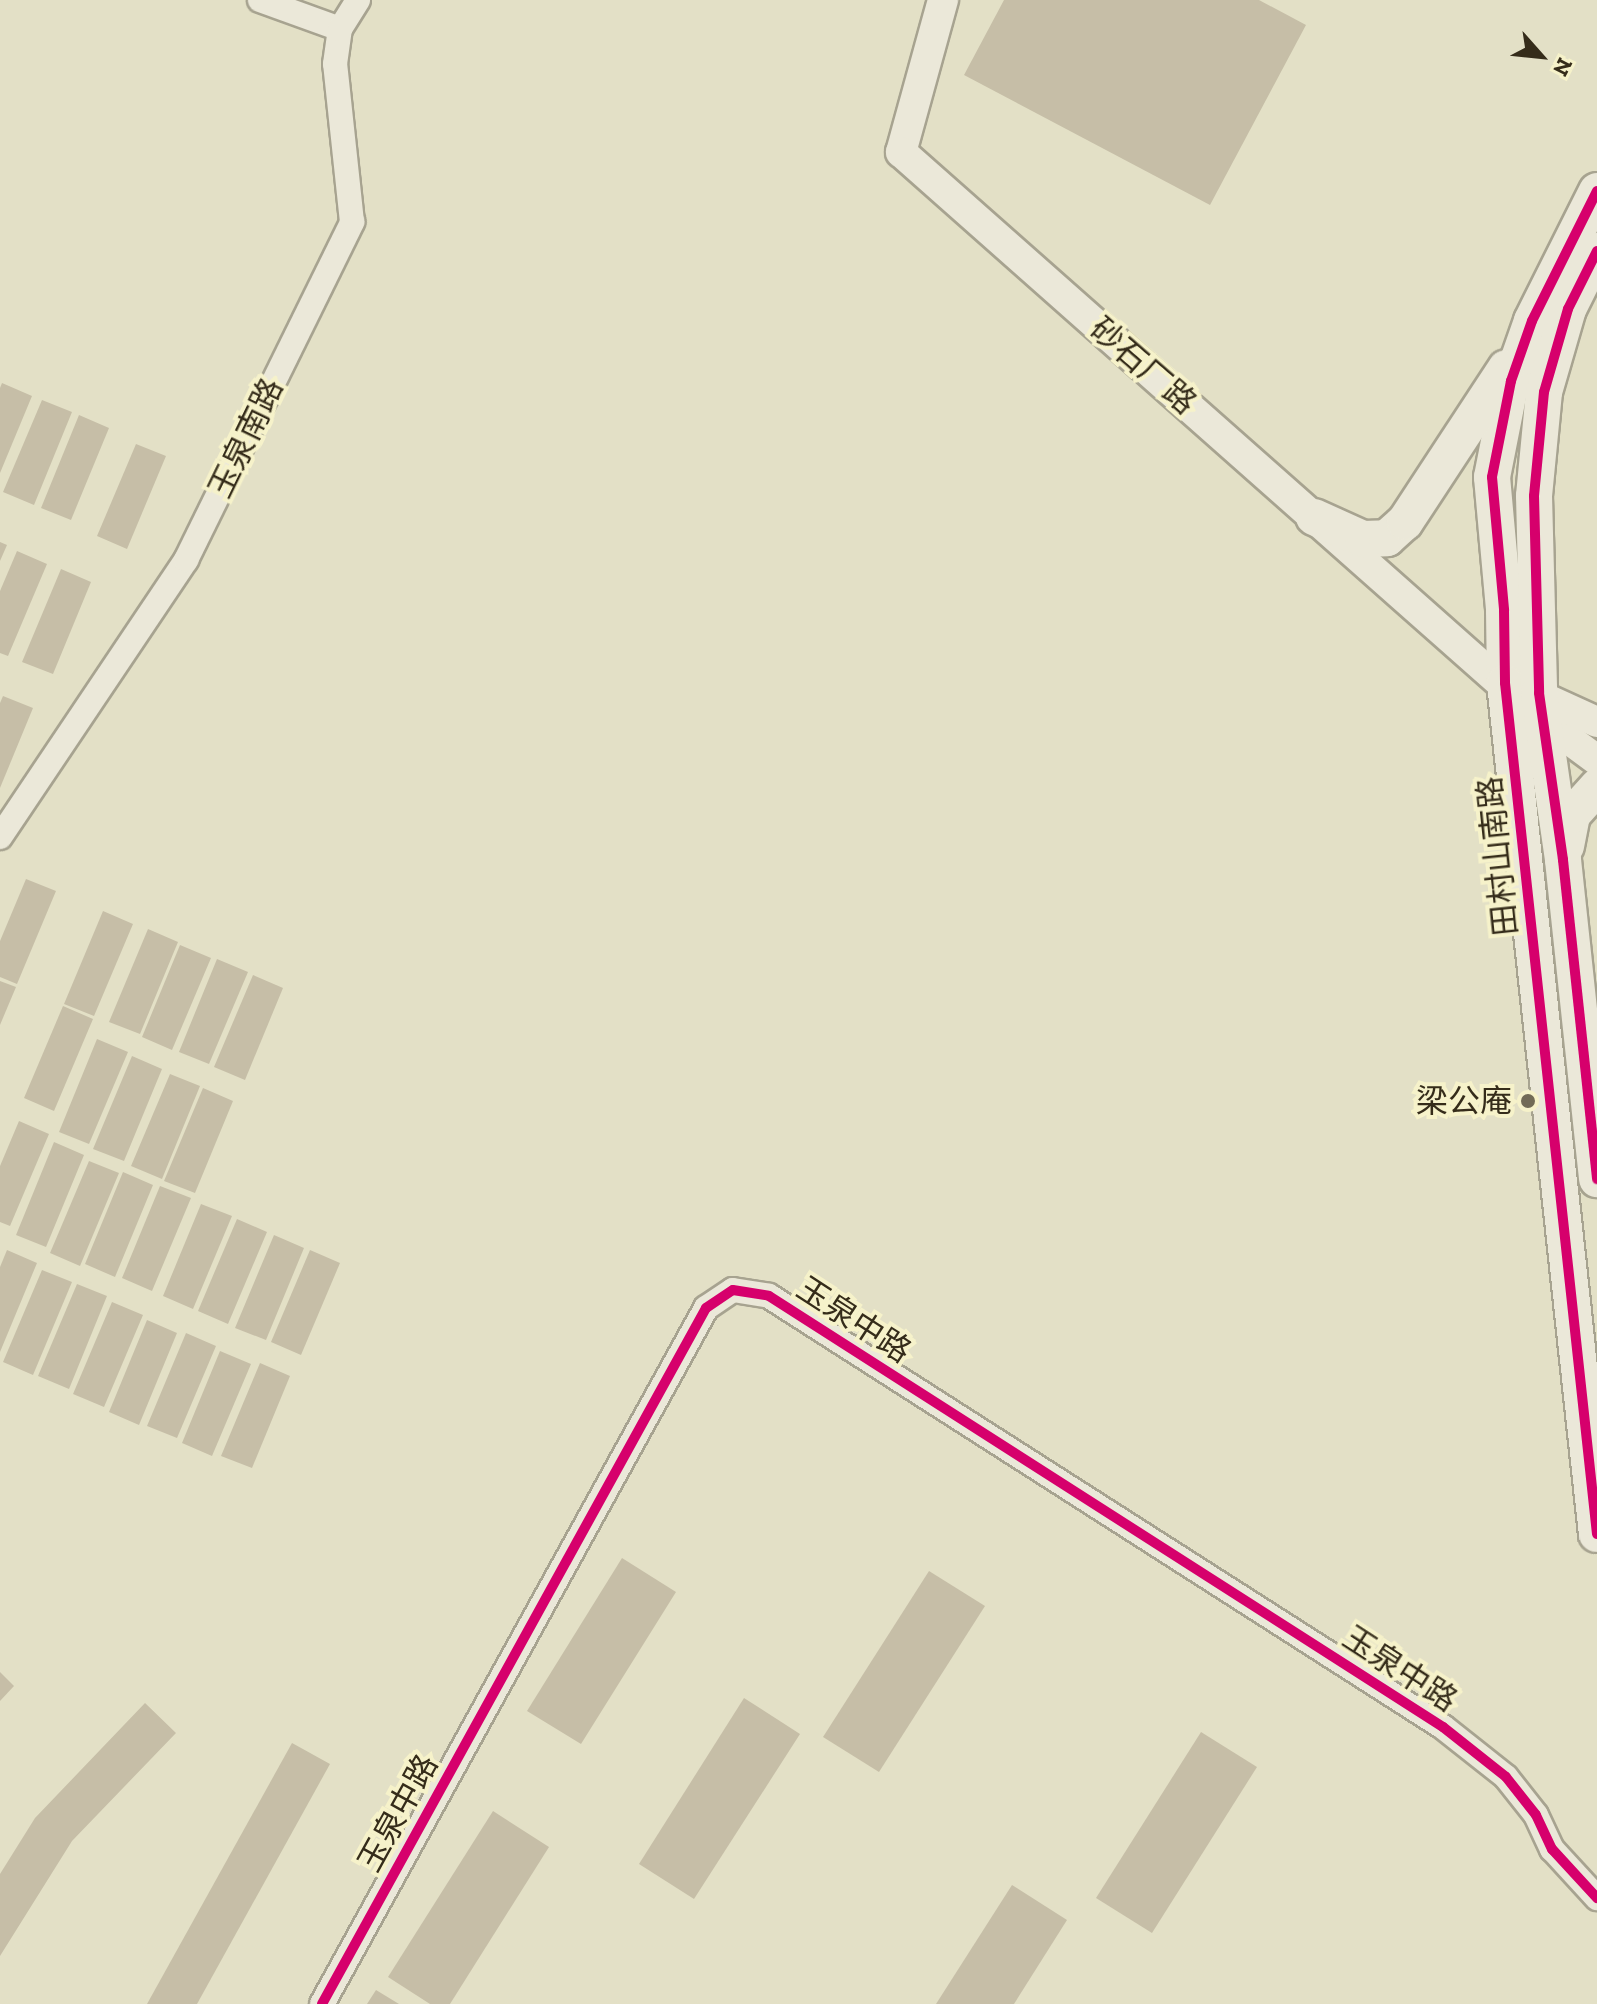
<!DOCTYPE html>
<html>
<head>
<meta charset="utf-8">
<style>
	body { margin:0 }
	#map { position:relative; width:1597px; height:2004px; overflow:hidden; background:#e3e0c6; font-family:"Zilla Slab","Noto Sans SC",serif }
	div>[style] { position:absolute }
	.building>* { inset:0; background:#c6bea7 }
	.roads { filter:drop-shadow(2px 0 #a7a390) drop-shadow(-2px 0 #a7a390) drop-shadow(0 2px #a7a390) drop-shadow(0 -2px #a7a390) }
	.minor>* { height:24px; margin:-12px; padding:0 12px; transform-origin:12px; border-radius:12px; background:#ebe8d9 }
	.tertiary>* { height:30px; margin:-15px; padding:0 15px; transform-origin:15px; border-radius:15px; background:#ebe8d9 }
	.secondary>* { height:36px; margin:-18px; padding:0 18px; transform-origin:18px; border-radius:18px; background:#ebe8d9 }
	.cycleway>* { height:10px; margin:-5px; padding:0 5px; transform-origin:5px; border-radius:5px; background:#d6006c }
	.dots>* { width:22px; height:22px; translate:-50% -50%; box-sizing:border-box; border:4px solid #f6f2ca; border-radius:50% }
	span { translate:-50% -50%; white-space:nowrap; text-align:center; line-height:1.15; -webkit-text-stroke:8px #f6f2ca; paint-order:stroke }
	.street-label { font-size:32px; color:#352c1a }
	.poi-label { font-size:32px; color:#352c1a }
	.right { translate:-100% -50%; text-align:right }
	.north { position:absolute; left:1501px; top:16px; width:80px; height:80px; -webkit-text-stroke:6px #f6f2ca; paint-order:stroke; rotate:117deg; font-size:22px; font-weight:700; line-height:32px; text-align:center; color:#352c1a }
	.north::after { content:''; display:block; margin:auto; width:28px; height:36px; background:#352c1a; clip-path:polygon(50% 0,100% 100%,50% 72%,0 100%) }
</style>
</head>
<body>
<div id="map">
	<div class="building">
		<i style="clip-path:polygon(1004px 0,1259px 0,1306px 25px,1210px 205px,964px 75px)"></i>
		<i style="clip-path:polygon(2px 383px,32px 396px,0 473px,0 388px)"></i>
		<i style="clip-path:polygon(42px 400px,72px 412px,34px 505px,3px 492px)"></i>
		<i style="clip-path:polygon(79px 415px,109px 428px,71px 520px,41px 508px)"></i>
		<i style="clip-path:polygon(136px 444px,166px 456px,127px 549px,97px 536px)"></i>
		<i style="clip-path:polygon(0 542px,7px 545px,0 561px)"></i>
		<i style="clip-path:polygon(17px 551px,47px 564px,8px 656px,0 653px,0 591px)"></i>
		<i style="clip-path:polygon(61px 569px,91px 582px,53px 674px,22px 662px)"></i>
		<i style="clip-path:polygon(3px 696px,33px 708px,0 788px,0 703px)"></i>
		<i style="clip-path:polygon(26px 879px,56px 891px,17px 984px,0 977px,0 941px)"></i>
		<i style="clip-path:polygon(103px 911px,133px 924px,94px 1016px,64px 1004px)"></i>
		<i style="clip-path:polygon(148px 929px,178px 942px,140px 1034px,109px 1022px)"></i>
		<i style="clip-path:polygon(180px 945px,211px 958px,172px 1050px,142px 1037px)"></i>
		<i style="clip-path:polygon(217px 959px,248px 972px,209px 1064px,179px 1052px)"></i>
		<i style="clip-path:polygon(253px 975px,283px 988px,245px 1080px,214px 1067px)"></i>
		<i style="clip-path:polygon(0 981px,16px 987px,0 1025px)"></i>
		<i style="clip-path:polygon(63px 1006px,93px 1019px,54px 1111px,24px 1098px)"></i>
		<i style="clip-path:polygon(97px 1039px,128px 1052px,89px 1144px,59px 1132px)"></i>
		<i style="clip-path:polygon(132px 1056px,162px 1069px,124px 1161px,93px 1149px)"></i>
		<i style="clip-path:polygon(170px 1074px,200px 1086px,162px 1179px,131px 1166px)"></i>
		<i style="clip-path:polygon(203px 1088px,233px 1101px,195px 1193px,164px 1181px)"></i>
		<i style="clip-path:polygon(19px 1121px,49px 1134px,10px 1226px,0 1222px,0 1166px)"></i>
		<i style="clip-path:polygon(54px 1142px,84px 1155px,46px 1247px,16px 1235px)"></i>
		<i style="clip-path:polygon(89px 1161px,119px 1173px,80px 1266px,50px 1253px)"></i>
		<i style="clip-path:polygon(123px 1172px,153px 1185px,115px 1277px,85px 1264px)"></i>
		<i style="clip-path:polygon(160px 1186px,191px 1198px,152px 1291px,122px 1278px)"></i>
		<i style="clip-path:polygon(201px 1204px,232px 1216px,193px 1309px,163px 1296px)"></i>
		<i style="clip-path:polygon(237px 1219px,267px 1232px,228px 1324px,198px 1311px)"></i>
		<i style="clip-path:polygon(274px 1235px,304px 1248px,266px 1340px,235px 1328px)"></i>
		<i style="clip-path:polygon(7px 1250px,37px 1263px,0 1352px,0 1267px)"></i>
		<i style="clip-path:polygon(310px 1250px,340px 1263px,301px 1355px,271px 1342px)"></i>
		<i style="clip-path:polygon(42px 1270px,72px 1282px,33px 1375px,3px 1362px)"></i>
		<i style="clip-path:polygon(77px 1284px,107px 1296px,69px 1389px,38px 1376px)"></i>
		<i style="clip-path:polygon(112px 1302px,143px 1315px,104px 1407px,73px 1394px)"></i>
		<i style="clip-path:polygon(147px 1320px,177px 1333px,139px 1425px,109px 1412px)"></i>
		<i style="clip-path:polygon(186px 1333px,216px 1346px,177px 1438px,147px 1426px)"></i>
		<i style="clip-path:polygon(220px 1351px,251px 1364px,212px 1456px,182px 1443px)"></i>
		<i style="clip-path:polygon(260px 1363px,290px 1376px,252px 1468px,221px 1456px)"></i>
		<i style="clip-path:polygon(622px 1558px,676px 1592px,581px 1744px,527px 1711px)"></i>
		<i style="clip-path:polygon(929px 1571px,985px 1606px,879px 1772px,823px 1737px)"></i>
		<i style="clip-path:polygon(0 1672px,14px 1686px,0 1701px)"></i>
		<i style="clip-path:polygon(744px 1698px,800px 1734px,694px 1899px,639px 1864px)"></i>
		<i style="clip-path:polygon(145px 1703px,176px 1733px,72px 1841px,0 1956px,0 1874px,35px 1818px)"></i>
		<i style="clip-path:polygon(1201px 1732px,1257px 1767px,1152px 1933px,1096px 1898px)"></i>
		<i style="clip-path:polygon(292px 1743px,330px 1764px,197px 2004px,147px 2004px)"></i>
		<i style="clip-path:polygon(493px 1811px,549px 1847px,450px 2004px,430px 2004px,388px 1977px)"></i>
		<i style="clip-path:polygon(1012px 1885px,1067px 1920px,1014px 2004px,936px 2004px)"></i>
		<i style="clip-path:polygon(376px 1990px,399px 2004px,367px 2004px)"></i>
	</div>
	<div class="roads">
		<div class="minor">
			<i style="left:260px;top:0;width:85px;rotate:19.9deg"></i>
			<i style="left:0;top:837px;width:334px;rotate:-56.1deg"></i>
			<i style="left:186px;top:560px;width:377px;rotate:-63.8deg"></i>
			<i style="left:352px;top:222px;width:159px;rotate:-96.1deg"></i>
			<i style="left:335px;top:64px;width:35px;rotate:-82deg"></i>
			<i style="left:340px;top:29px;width:34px;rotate:-58deg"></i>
			<i style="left:322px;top:2004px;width:795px;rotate:-61.11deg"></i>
			<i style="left:706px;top:1308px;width:32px;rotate:-34deg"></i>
			<i style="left:733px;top:1290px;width:36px;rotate:9deg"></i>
			<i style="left:769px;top:1296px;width:800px;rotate:32.6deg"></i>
			<i style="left:1443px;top:1727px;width:80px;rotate:38.4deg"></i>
			<i style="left:1506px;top:1777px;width:48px;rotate:51.7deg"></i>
			<i style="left:1536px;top:1815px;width:38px;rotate:65deg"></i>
			<i style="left:1552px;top:1849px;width:67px;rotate:47.4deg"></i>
		</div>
		<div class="tertiary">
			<i style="left:943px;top:0;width:158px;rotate:105.4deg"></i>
			<i style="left:901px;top:152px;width:859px;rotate:41.51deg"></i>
			<i style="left:1544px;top:721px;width:66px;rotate:36.3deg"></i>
			<i style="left:1522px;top:688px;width:82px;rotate:24.4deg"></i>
		</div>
		<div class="secondary">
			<i style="left:1597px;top:191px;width:145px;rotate:116.6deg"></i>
			<i style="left:1532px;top:321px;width:64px;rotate:109.3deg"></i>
			<i style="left:1511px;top:381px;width:98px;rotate:101.2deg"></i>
			<i style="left:1492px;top:477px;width:134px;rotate:84.8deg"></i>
			<i style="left:1504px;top:610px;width:73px;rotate:89.2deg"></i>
			<i style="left:1505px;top:683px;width:856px;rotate:83.83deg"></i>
			<i style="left:1597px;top:251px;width:65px;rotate:116.6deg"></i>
			<i style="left:1568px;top:309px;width:86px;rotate:106.1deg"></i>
			<i style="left:1544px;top:392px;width:104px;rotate:95.5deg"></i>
			<i style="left:1534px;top:496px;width:197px;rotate:88.5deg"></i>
			<i style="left:1539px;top:693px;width:169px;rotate:81.8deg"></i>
			<i style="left:1563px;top:860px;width:321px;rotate:83.9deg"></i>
			<i style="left:1314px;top:517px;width:54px;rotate:24.2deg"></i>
			<i style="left:1363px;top:539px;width:24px;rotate:-2deg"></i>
			<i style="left:1387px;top:538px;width:24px;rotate:-42deg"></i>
			<i style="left:1405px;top:522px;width:184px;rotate:-56.7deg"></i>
			<i style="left:1566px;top:846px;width:32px;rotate:-79deg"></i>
			<i style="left:1572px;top:815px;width:38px;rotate:-48deg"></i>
		</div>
	</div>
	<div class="cycleway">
		<i style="left:1597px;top:191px;width:145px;rotate:116.6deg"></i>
		<i style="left:1532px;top:321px;width:64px;rotate:109.3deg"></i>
		<i style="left:1511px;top:381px;width:98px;rotate:101.2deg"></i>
		<i style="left:1492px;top:477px;width:134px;rotate:84.8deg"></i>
		<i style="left:1504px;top:610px;width:73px;rotate:89.2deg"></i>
		<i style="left:1505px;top:683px;width:856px;rotate:83.83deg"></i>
		<i style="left:1597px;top:251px;width:65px;rotate:116.6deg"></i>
		<i style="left:1568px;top:309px;width:86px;rotate:106.1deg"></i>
		<i style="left:1544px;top:392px;width:104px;rotate:95.5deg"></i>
		<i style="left:1534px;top:496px;width:197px;rotate:88.5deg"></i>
		<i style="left:1539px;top:693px;width:169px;rotate:81.8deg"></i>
		<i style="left:1563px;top:860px;width:321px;rotate:83.9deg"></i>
		<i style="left:322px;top:2004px;width:795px;rotate:-61.11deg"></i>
		<i style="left:706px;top:1308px;width:32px;rotate:-34deg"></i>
		<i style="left:733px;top:1290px;width:36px;rotate:9deg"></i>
		<i style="left:769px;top:1296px;width:800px;rotate:32.6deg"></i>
		<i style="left:1443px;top:1727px;width:80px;rotate:38.4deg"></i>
		<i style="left:1506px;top:1777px;width:48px;rotate:51.7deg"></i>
		<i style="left:1536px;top:1815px;width:38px;rotate:65deg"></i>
		<i style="left:1552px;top:1849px;width:67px;rotate:47.4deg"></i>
	</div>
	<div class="dots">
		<i style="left:1528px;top:1101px;background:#726b56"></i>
	</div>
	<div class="street-label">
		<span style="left:1143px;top:366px;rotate:41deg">砂石厂路</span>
		<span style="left:246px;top:438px;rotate:-64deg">玉泉南路</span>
		<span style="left:1498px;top:856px;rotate:-96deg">田村山南路</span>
		<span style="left:854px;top:1320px;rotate:33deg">玉泉中路</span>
		<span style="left:1400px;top:1669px;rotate:33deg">玉泉中路</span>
		<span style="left:398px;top:1813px;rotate:-61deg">玉泉中路</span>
	</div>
	<div class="poi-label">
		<span class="right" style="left:1512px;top:1101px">梁公庵</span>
	</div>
	<div class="north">N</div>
</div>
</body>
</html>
